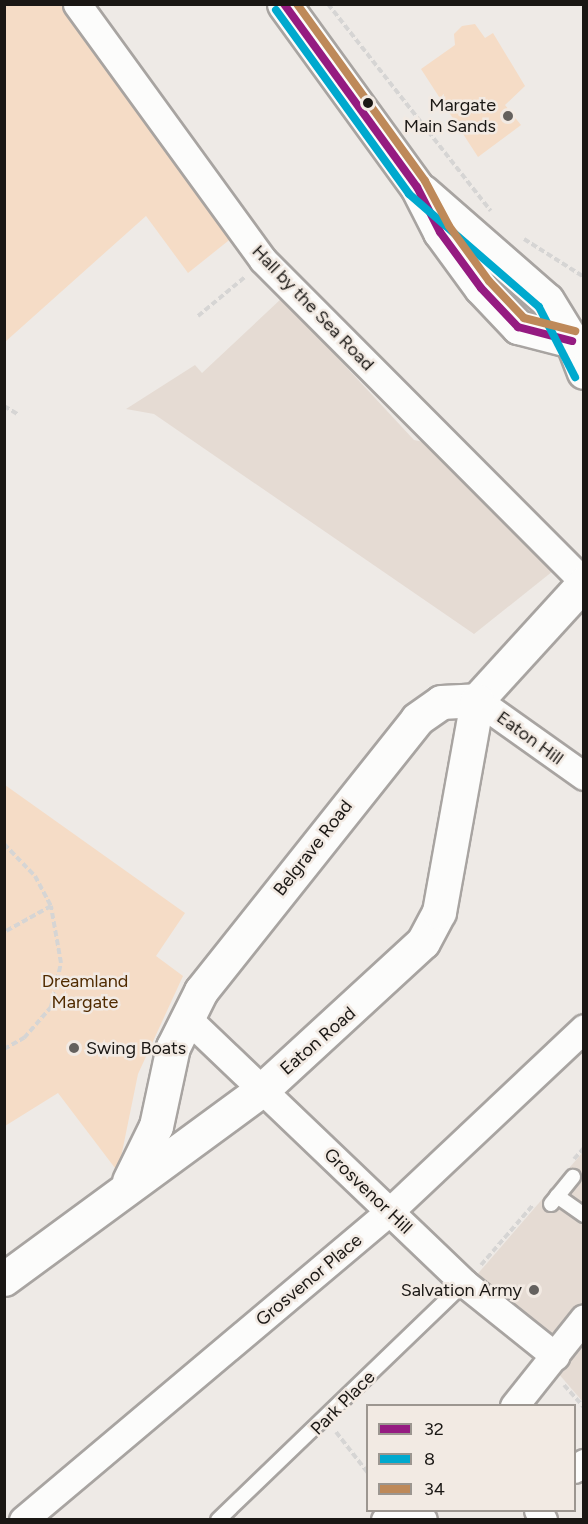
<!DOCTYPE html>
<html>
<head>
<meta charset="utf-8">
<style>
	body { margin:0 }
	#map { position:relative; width:588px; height:1524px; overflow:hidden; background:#eeeae6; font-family:Figtree,sans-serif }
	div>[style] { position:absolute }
	.built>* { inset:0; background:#e5dbd3 }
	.green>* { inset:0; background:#f5dcc6 }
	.path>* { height:4px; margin-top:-2px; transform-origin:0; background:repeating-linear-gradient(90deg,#d6d5d4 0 6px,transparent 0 9px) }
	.roads { filter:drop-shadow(2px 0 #a8a4a1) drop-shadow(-2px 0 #a8a4a1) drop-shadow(0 2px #a8a4a1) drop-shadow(0 -2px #a8a4a1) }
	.lane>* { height:14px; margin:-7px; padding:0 7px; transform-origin:7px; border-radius:7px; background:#fcfcfb }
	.street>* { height:27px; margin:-13.5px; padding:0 13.5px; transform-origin:13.5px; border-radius:13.5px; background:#fcfcfb }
	.primary>* { height:33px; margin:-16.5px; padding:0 16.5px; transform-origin:16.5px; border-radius:16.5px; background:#fcfcfb }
	.highway>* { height:33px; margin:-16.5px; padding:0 16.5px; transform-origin:16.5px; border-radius:16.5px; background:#fcfcfb }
	.bus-1>* { height:8px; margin:-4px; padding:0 4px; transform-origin:4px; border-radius:4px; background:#951b81 }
	.bus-2>* { height:8px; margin:-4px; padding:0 4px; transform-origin:4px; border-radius:4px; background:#00a9ce }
	.bus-3>* { height:8px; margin:-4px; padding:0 4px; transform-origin:4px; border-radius:4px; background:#be8959 }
	.dots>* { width:16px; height:16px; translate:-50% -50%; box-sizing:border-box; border:3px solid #f2eae3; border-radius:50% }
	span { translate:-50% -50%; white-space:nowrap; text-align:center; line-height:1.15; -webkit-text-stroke:5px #f2eae3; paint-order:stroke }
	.poi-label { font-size:18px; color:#1a1714 }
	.right { translate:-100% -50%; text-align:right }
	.left { translate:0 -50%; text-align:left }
	.street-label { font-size:18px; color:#1a1714 }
	.park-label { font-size:18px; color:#502b00 }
	.frame { position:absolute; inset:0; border:6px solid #1a1714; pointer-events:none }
	.legend { position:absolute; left:366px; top:1404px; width:210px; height:108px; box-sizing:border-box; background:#f2eae3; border:2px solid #9c9690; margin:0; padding:8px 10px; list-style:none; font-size:18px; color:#1a1714 }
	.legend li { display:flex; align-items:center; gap:12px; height:30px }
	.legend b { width:30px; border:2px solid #9c9690 }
</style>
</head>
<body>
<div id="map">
	<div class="built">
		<i style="clip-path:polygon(282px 298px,414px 440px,438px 445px,486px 493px,553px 571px,474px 634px,154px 414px,126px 409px,195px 365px,202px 373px)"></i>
		<i style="clip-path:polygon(583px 1152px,583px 1402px,475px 1277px)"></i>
	</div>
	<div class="green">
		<i style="clip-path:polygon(5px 5px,63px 5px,233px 237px,188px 273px,146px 216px,5px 342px)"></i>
		<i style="clip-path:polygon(475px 24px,485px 38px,493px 33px,525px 86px,505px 105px,521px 125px,478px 157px,421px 69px,455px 45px,454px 34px,462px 26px)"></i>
		<i style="clip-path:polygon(5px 785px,185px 913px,156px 956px,183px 976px,138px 1074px,118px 1172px,58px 1093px,5px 1126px)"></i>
	</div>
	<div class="path">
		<i style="left:328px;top:4px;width:263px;rotate:51.8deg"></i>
		<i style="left:524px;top:239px;width:71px;rotate:32.3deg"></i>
		<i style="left:198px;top:316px;width:61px;rotate:-39.7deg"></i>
		<i style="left:4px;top:406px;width:17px;rotate:31deg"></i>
		<i style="left:4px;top:844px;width:45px;rotate:45.9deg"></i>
		<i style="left:35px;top:876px;width:34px;rotate:62deg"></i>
		<i style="left:51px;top:906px;width:54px;rotate:151deg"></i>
		<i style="left:4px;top:1049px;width:23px;rotate:-29deg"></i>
		<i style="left:24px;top:1038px;width:41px;rotate:-48.9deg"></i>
		<i style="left:51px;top:1007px;width:45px;rotate:-77.2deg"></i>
		<i style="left:61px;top:963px;width:58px;rotate:-100deg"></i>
		<i style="left:574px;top:1159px;width:15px;rotate:-48deg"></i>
		<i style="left:481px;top:1265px;width:79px;rotate:-49.1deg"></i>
		<i style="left:564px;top:1385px;width:30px;rotate:48deg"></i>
		<i style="left:336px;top:1432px;width:52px;rotate:52deg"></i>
	</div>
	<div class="roads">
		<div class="lane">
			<i style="left:557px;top:1196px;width:33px;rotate:35deg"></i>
			<i style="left:551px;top:1204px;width:35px;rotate:-51deg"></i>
			<i style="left:218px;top:1520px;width:342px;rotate:-43.9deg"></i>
		</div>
		<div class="street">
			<i style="left:77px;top:4px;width:316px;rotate:54deg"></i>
			<i style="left:263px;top:260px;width:455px;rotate:45.1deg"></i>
			<i style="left:477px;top:700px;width:131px;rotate:35.4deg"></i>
			<i style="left:188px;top:1019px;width:382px;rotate:43.7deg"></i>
			<i style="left:464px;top:1283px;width:117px;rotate:38.7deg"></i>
			<i style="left:514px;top:1406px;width:112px;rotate:-51.5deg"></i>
			<i style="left:574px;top:1469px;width:12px;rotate:-31deg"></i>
			<i style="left:538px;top:1510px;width:11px;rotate:63deg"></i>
			<i style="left:416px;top:1511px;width:11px;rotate:52deg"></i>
			<i style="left:23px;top:1520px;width:478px;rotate:-40.1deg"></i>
			<i style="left:389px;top:1212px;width:268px;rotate:-43.3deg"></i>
			<i style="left:385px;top:1520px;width:16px;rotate:-40deg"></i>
		</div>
		<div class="primary">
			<i style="left:572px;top:341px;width:33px;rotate:69deg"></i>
			<i style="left:129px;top:1181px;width:61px;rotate:-63.9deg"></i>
			<i style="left:156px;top:1126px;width:81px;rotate:-77.9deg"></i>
			<i style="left:173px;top:1047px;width:63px;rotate:-63.4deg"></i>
			<i style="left:201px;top:991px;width:347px;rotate:-51.5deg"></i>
			<i style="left:417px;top:719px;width:29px;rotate:-35deg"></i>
			<i style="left:441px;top:702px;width:36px;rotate:-3deg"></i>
			<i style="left:477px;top:700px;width:159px;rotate:-47.6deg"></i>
			<i style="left:4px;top:1279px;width:321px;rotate:-36.3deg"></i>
			<i style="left:263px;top:1089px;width:217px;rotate:-42.6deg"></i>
			<i style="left:423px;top:942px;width:34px;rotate:-62deg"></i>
			<i style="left:439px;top:912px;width:215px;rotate:-79.8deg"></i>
		</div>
		<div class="highway">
			<i style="left:284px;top:4px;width:226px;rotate:54deg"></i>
			<i style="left:417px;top:187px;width:51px;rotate:62.9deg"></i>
			<i style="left:440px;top:232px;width:69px;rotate:53.8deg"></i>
			<i style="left:481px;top:288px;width:54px;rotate:46.5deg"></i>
			<i style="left:518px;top:327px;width:56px;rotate:14.5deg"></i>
			<i style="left:423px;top:192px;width:164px;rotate:41.1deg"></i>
			<i style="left:547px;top:300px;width:48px;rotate:58.6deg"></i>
		</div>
	</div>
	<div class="bus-1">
		<i style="left:284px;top:4px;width:226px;rotate:54deg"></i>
		<i style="left:417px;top:187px;width:51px;rotate:62.9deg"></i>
		<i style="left:440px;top:232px;width:69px;rotate:53.8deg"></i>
		<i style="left:481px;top:288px;width:54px;rotate:46.5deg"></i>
		<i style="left:518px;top:327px;width:56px;rotate:14.5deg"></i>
	</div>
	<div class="bus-2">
		<i style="left:276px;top:10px;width:227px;rotate:54.1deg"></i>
		<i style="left:409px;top:194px;width:172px;rotate:41deg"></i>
		<i style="left:539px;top:307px;width:79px;rotate:62.8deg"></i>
	</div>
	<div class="bus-3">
		<i style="left:297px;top:4px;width:218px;rotate:54.1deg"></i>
		<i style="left:425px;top:181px;width:51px;rotate:61.9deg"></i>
		<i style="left:449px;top:226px;width:68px;rotate:54deg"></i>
		<i style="left:489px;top:281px;width:51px;rotate:46.6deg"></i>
		<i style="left:524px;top:318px;width:53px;rotate:14.3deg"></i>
	</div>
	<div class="dots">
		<i style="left:368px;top:103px;background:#1a1714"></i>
		<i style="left:508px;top:116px;background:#64615e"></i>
		<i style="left:74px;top:1048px;background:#64615e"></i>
		<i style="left:534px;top:1290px;background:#64615e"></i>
	</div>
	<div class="poi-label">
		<span class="right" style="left:496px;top:116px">Margate<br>Main Sands</span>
		<span class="left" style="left:86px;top:1048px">Swing Boats</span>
		<span class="right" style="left:522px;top:1290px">Salvation Army</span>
	</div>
	<div class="street-label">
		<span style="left:313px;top:308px;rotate:46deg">Hall by the Sea Road</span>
		<span style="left:530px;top:738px;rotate:36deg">Eaton Hill</span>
		<span style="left:313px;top:848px;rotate:-52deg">Belgrave Road</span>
		<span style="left:318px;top:1041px;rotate:-41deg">Eaton Road</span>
		<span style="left:368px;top:1191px;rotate:44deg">Grosvenor Hill</span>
		<span style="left:309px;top:1280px;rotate:-40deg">Grosvenor Place</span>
		<span style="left:343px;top:1403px;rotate:-45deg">Park Place</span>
	</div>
	<div class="park-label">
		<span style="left:85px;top:992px">Dreamland<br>Margate</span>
	</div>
	<div class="frame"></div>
	<ul class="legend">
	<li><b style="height:8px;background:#951b81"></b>32</li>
	<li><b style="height:8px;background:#00a9ce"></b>8</li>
	<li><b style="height:8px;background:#be8959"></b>34</li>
	</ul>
</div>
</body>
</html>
